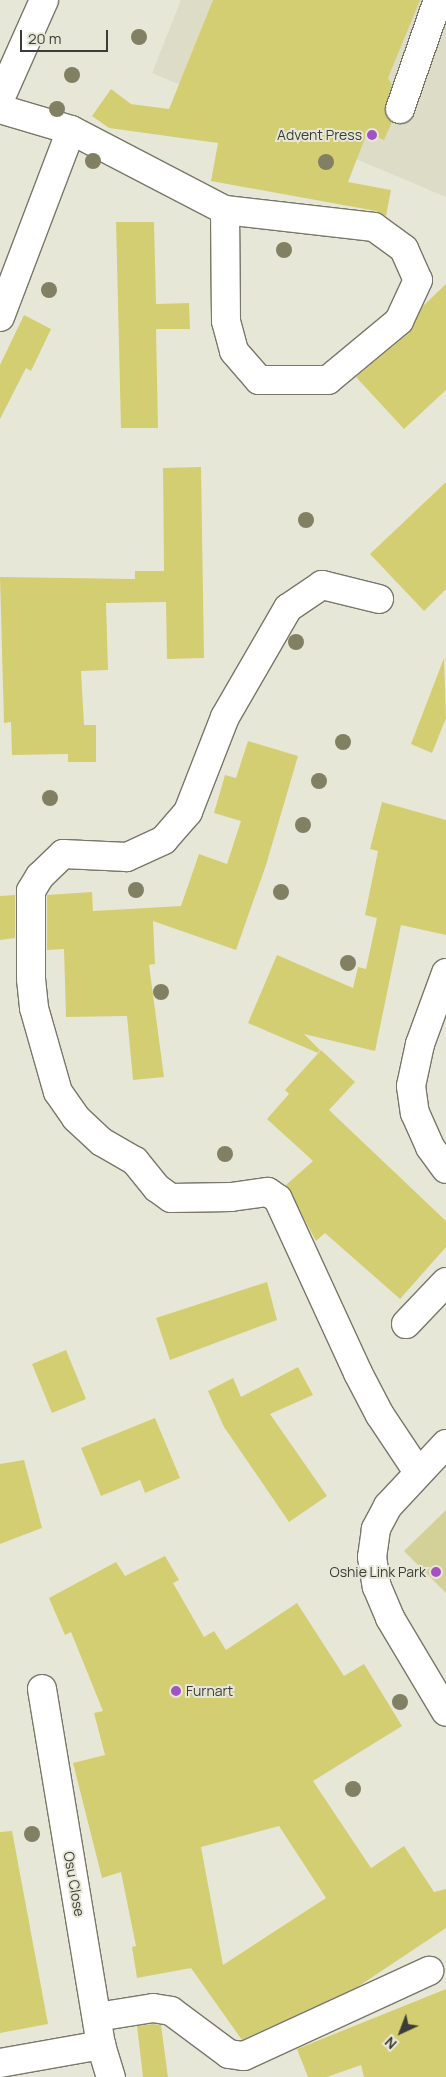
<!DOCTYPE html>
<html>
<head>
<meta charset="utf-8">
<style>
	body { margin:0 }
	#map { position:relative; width:446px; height:2077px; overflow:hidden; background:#e7e7d8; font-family:Manrope,sans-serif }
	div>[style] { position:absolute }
	.built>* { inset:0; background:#dddcc6 }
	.green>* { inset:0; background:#d3d098 }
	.building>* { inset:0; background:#d4ce73 }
	.roads { filter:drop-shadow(1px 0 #787769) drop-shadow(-1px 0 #787769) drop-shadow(0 1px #787769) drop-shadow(0 -1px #787769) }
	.minor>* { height:28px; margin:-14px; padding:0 14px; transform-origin:14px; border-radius:14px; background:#fff }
	.major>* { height:28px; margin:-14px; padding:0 14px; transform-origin:14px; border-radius:14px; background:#fff }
	.trees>* { width:16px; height:16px; margin:-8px; border-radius:50%; background:#818062 }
	.dots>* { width:14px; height:14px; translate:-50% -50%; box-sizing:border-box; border:2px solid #e7e7d8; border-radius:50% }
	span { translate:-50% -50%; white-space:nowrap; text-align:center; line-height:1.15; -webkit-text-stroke:4px #e7e7d8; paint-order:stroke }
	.poi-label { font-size:14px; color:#3d3d37 }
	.right { translate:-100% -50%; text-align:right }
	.left { translate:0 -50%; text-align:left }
	.street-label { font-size:14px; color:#3d3d37 }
	.north { position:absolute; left:376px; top:2007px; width:50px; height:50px; -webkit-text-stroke:4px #e7e7d8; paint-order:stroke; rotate:223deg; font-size:14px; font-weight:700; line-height:20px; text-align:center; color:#3d3d37 }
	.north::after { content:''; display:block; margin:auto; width:18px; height:22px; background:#3d3d37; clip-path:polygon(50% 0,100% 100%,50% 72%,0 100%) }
	.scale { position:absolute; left:20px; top:30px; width:88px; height:22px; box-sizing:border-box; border:2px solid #3d3d37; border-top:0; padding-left:6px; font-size:15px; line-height:18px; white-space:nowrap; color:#3d3d37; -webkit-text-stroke:4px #e7e7d8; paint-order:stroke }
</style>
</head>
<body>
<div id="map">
	<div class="built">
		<i style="clip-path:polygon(181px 0,446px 0,446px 197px,152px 73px)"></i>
	</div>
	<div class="green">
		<i style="clip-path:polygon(446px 1510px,446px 1593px,404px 1551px)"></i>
	</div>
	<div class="building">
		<i style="clip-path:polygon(213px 0,420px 0,388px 78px,392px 85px,385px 111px,392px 122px,384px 140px,367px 133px,348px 182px,391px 190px,386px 216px,376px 211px,211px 181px,218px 143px,109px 128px,92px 116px,111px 89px,131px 104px,169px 109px)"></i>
		<i style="clip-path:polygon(116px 222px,154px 222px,156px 304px,189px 303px,190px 329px,156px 329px,158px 428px,121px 428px)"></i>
		<i style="clip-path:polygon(446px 284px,446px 390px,404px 429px,356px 377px,409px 333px,423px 306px)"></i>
		<i style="clip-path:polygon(24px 315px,51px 329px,31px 371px,26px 368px,0 419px,0 365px)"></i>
		<i style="clip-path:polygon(201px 467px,204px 658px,167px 659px,166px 602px,106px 603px,108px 670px,81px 671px,84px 725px,96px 725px,96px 762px,68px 762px,68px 754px,12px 755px,11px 722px,4px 723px,0 577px,135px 579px,135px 571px,164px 571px,163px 468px)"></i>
		<i style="clip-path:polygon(446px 482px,446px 589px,424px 611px,370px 554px)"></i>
		<i style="clip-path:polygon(444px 658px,446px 718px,432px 753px,411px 744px)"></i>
		<i style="clip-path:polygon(248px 741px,298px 756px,266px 865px,236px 950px,153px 921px,155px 964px,149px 965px,164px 1077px,133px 1080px,127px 1016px,66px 1017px,64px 949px,47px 950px,47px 895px,92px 892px,93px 911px,181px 906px,199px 854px,227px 864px,241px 821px,214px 813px,225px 775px,236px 778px)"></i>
		<i style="clip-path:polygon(382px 802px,446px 820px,446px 935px,401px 925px,375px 1051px,304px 1034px,320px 1050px,318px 1053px,248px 1023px,277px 955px,353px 988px,358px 967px,366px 969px,377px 918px,365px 915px,378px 851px,370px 849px)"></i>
		<i style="clip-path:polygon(15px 895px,15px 938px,0 940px,0 896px)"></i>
		<i style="clip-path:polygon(321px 1050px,355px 1082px,329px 1110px,446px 1221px,446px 1247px,400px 1299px,325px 1233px,316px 1241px,286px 1185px,313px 1161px,267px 1119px,289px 1094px,285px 1090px)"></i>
		<i style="clip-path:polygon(267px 1282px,277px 1320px,170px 1360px,156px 1318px)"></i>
		<i style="clip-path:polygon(66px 1350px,86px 1399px,52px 1413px,32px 1364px)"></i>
		<i style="clip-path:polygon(298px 1367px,313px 1395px,270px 1414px,327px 1496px,289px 1522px,224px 1427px,208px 1391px,233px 1378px,241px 1397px)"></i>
		<i style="clip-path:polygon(155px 1418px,180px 1478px,145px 1493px,140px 1480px,101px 1496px,81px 1448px)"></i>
		<i style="clip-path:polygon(24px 1460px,42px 1528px,0 1544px,0 1464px)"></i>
		<i style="clip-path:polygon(evenodd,165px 1556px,179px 1580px,173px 1583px,204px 1637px,214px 1631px,226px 1650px,297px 1603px,344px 1676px,364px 1664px,402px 1726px,313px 1781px,371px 1868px,404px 1846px,434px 1892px,446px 1889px,446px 1928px,356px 1988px,242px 2040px,191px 1968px,137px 1978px,132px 1947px,136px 1946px,121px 1872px,102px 1878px,73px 1763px,105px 1755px,94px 1713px,103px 1711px,71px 1632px,65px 1635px,49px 1598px,116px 1562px,125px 1576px,165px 1556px,279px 1826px,326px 1898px,223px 1965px,201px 1847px,279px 1826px)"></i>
		<i style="clip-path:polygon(12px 1831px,48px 2024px,0 2033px,0 1832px)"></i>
		<i style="clip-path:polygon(446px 1989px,446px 2077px,364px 2077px,361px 2065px,327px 2077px,308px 2077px,297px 2049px)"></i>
		<i style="clip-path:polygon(153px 2024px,161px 2025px,168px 2077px,143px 2077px,137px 2026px)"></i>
	</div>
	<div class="roads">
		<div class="minor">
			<i style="left:0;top:109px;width:74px;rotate:16.5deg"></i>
			<i style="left:71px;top:130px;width:174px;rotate:27.5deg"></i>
			<i style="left:225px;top:210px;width:150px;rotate:6.5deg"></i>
			<i style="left:374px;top:227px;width:37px;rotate:36deg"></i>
			<i style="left:404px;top:249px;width:34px;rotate:66deg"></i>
			<i style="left:418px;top:280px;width:45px;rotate:114.9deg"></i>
			<i style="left:399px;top:321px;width:92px;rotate:140.3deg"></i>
			<i style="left:328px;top:380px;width:69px;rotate:180deg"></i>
			<i style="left:259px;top:380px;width:38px;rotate:-131deg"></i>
			<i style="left:234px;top:351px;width:31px;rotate:-105deg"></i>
			<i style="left:226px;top:321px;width:111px;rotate:-90.5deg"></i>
			<i style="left:400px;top:109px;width:115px;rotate:-70.8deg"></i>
			<i style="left:0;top:317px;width:200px;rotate:-69.2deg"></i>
			<i style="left:379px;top:599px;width:59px;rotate:-166.2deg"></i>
			<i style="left:322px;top:585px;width:41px;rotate:145.9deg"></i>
			<i style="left:288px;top:608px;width:126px;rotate:120deg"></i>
			<i style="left:225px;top:717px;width:102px;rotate:111.3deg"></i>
			<i style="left:188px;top:812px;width:37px;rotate:131deg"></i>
			<i style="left:164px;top:840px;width:41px;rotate:155.3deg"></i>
			<i style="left:127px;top:857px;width:64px;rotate:-177.3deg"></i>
			<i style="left:63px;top:854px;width:32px;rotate:136deg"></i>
			<i style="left:40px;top:876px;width:17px;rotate:121deg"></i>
			<i style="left:31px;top:891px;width:88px;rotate:90deg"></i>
			<i style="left:31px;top:979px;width:29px;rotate:84deg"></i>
			<i style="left:34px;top:1008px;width:87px;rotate:74.1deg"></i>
			<i style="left:58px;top:1092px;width:32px;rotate:55deg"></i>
			<i style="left:76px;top:1118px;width:35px;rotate:43deg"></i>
			<i style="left:102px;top:1142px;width:38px;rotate:30deg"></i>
			<i style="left:135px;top:1161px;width:35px;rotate:51deg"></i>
			<i style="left:157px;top:1188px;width:17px;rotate:36deg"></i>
			<i style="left:171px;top:1198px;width:60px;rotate:-1deg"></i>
			<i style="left:231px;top:1197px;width:37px;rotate:-8deg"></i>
			<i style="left:268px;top:1192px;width:12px;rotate:35deg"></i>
			<i style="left:278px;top:1199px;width:192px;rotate:65.3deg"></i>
			<i style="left:358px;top:1373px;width:47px;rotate:62.4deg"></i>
			<i style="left:380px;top:1415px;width:69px;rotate:56.3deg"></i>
			<i style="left:446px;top:973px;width:76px;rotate:110.1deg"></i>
			<i style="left:420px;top:1044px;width:43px;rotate:102.1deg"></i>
			<i style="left:411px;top:1086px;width:27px;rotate:82deg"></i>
			<i style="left:415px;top:1113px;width:37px;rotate:66deg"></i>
			<i style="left:430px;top:1147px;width:27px;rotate:54deg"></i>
			<i style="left:406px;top:1324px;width:58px;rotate:-46.4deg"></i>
			<i style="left:446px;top:1444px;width:85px;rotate:133.1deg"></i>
			<i style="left:388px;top:1506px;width:26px;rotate:118deg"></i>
			<i style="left:376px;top:1529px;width:28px;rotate:98deg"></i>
			<i style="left:372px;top:1557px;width:30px;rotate:81deg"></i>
			<i style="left:377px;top:1587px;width:34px;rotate:67deg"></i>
			<i style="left:390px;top:1618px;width:109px;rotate:59.2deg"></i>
			<i style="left:42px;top:1689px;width:361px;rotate:80.6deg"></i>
			<i style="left:101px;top:2045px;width:34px;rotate:73deg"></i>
			<i style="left:97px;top:2017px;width:57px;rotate:-9.1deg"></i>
			<i style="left:153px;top:2008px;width:18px;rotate:9deg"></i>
			<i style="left:171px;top:2011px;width:72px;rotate:36.6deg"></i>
			<i style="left:229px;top:2054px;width:15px;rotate:8deg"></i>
			<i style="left:244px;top:2056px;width:204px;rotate:-24.7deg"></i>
			<i style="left:0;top:2063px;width:103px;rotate:-10.1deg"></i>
		</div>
		<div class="major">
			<i style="left:0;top:99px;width:108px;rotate:-66deg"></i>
		</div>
	</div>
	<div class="trees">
		<i style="left:139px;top:37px"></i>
		<i style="left:72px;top:75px"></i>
		<i style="left:57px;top:109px"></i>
		<i style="left:93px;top:161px"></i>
		<i style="left:326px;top:162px"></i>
		<i style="left:284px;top:250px"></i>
		<i style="left:49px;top:290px"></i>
		<i style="left:306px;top:520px"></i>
		<i style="left:296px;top:642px"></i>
		<i style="left:343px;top:742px"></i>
		<i style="left:319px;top:781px"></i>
		<i style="left:50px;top:798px"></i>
		<i style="left:303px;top:825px"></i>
		<i style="left:136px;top:890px"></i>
		<i style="left:281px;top:892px"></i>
		<i style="left:348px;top:963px"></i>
		<i style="left:161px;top:992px"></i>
		<i style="left:225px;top:1154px"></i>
		<i style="left:400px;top:1702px"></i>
		<i style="left:353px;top:1789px"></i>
		<i style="left:32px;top:1834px"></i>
	</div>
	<div class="dots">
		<i style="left:372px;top:135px;background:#a352c2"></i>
		<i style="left:436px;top:1572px;background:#a352c2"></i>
		<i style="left:176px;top:1691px;background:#a352c2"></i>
	</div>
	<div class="poi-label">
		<span class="right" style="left:362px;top:135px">Advent Press</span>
		<span class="right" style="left:426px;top:1572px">Oshie Link Park</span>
		<span class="left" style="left:186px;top:1691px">Furnart</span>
	</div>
	<div class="street-label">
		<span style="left:74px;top:1884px;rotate:80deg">Osu Close</span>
	</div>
	<div class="north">N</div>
	<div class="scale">20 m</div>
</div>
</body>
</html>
